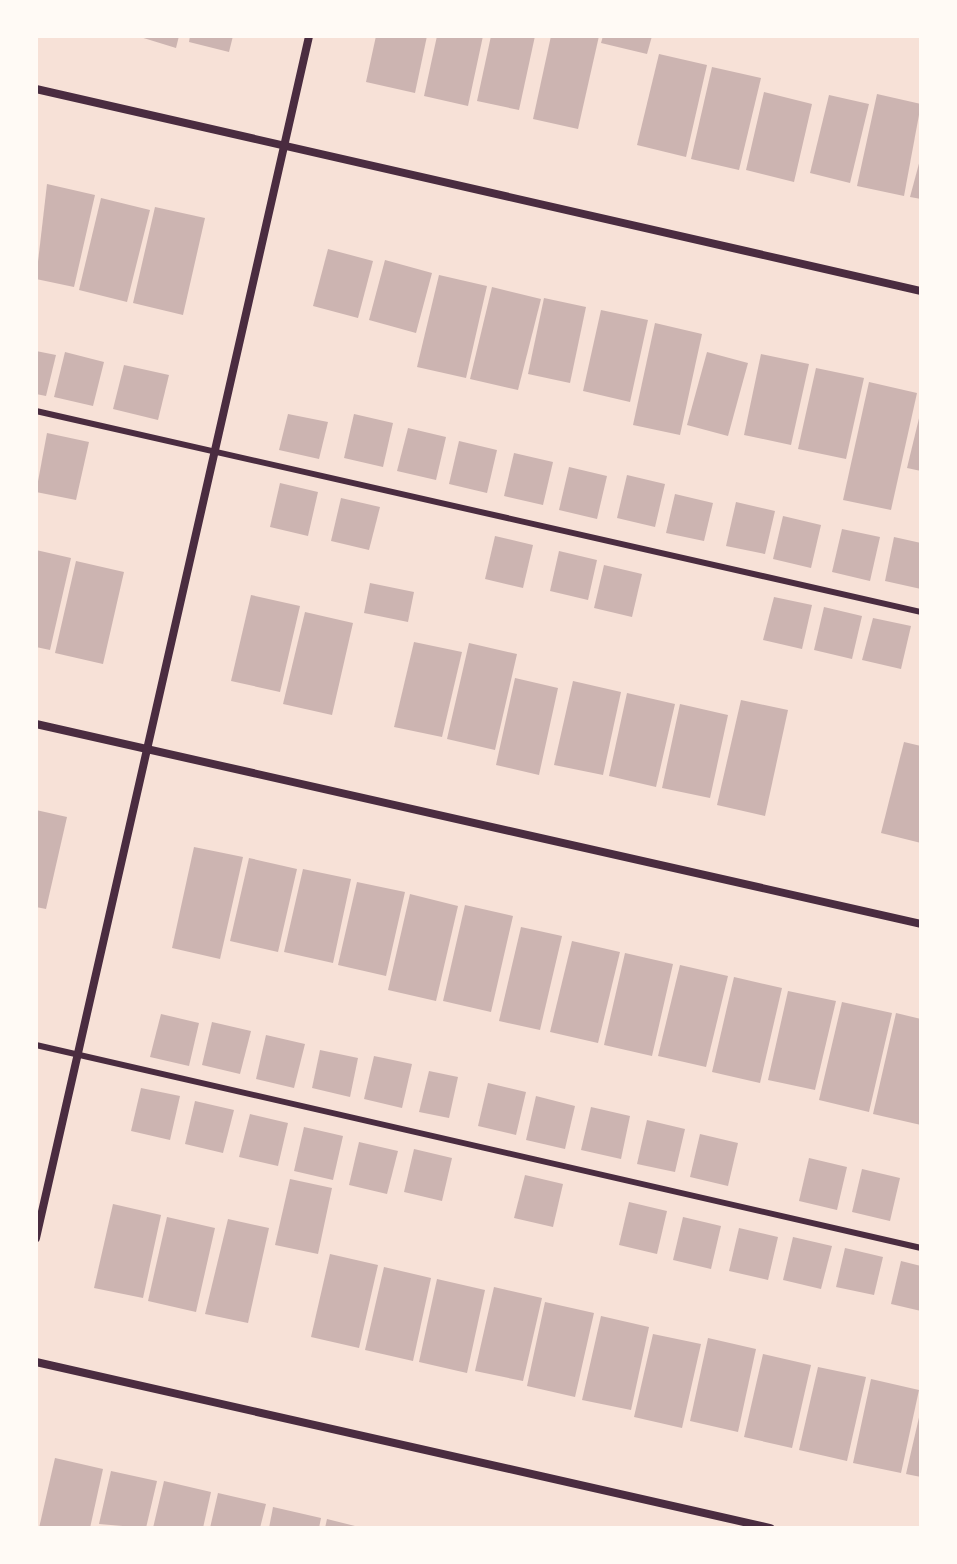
<!DOCTYPE html>
<html>
<head>
<meta charset="utf-8">
<style>
	body { margin:0 }
	#map { position:relative; width:957px; height:1564px; overflow:hidden; background:#f7e1d7; font-family:Montserrat,sans-serif }
	div>[style] { position:absolute }
	.building>* { inset:0; background:#ccb4b1 }
	.service>* { height:6px; margin:-3px; padding:0 3px; transform-origin:3px; border-radius:3px; background:#4a2c40 }
	.minor>* { height:8px; margin:-4px; padding:0 4px; transform-origin:4px; border-radius:4px; background:#4a2c40 }
	span { translate:-50% -50%; white-space:nowrap; text-align:center; line-height:1.15; -webkit-text-stroke:7px #fffaf5; paint-order:stroke }
	.frame { position:absolute; inset:0; border:38px solid #fffaf5; pointer-events:none }
</style>
</head>
<body>
<div id="map">
	<div class="building">
		<i style="clip-path:polygon(137px 36px,179px 36px,176px 48px)"></i>
		<i style="clip-path:polygon(190px 36px,233px 36px,229px 52px,189px 42px)"></i>
		<i style="clip-path:polygon(376px 36px,427px 36px,415px 93px,366px 82px)"></i>
		<i style="clip-path:polygon(437px 36px,483px 36px,468px 106px,424px 96px)"></i>
		<i style="clip-path:polygon(491px 36px,535px 36px,519px 110px,477px 101px)"></i>
		<i style="clip-path:polygon(551px 36px,599px 36px,578px 129px,533px 119px)"></i>
		<i style="clip-path:polygon(603px 36px,652px 36px,647px 54px,601px 43px)"></i>
		<i style="clip-path:polygon(659px 54px,707px 65px,686px 157px,637px 145px)"></i>
		<i style="clip-path:polygon(712px 67px,761px 78px,739px 170px,691px 159px)"></i>
		<i style="clip-path:polygon(764px 92px,812px 104px,794px 182px,746px 170px)"></i>
		<i style="clip-path:polygon(877px 94px,921px 104px,904px 196px,857px 186px)"></i>
		<i style="clip-path:polygon(829px 95px,869px 104px,850px 183px,810px 173px)"></i>
		<i style="clip-path:polygon(921px 156px,921px 199px,910px 197px)"></i>
		<i style="clip-path:polygon(47px 184px,95px 195px,74px 287px,36px 279px)"></i>
		<i style="clip-path:polygon(101px 198px,150px 210px,127px 302px,79px 290px)"></i>
		<i style="clip-path:polygon(155px 207px,205px 218px,183px 315px,133px 303px)"></i>
		<i style="clip-path:polygon(328px 249px,373px 261px,358px 318px,313px 306px)"></i>
		<i style="clip-path:polygon(385px 260px,432px 273px,416px 333px,369px 320px)"></i>
		<i style="clip-path:polygon(439px 275px,487px 286px,466px 378px,417px 367px)"></i>
		<i style="clip-path:polygon(492px 287px,541px 299px,518px 390px,470px 379px)"></i>
		<i style="clip-path:polygon(544px 298px,586px 307px,570px 383px,528px 374px)"></i>
		<i style="clip-path:polygon(601px 310px,648px 320px,630px 402px,583px 391px)"></i>
		<i style="clip-path:polygon(655px 323px,702px 334px,680px 435px,633px 425px)"></i>
		<i style="clip-path:polygon(36px 351px,56px 355px,46px 396px,36px 394px)"></i>
		<i style="clip-path:polygon(65px 352px,104px 362px,93px 406px,54px 397px)"></i>
		<i style="clip-path:polygon(707px 352px,748px 363px,728px 436px,687px 425px)"></i>
		<i style="clip-path:polygon(761px 354px,809px 364px,791px 445px,744px 435px)"></i>
		<i style="clip-path:polygon(124px 365px,169px 375px,158px 420px,113px 409px)"></i>
		<i style="clip-path:polygon(816px 368px,864px 378px,846px 459px,798px 449px)"></i>
		<i style="clip-path:polygon(869px 382px,917px 393px,891px 510px,843px 500px)"></i>
		<i style="clip-path:polygon(921px 410px,921px 471px,907px 468px)"></i>
		<i style="clip-path:polygon(288px 414px,328px 422px,319px 459px,279px 450px)"></i>
		<i style="clip-path:polygon(354px 414px,393px 423px,383px 467px,344px 458px)"></i>
		<i style="clip-path:polygon(408px 428px,446px 437px,436px 480px,397px 471px)"></i>
		<i style="clip-path:polygon(47px 433px,89px 442px,76px 500px,36px 492px)"></i>
		<i style="clip-path:polygon(459px 441px,497px 450px,487px 493px,449px 484px)"></i>
		<i style="clip-path:polygon(514px 453px,553px 462px,543px 505px,504px 496px)"></i>
		<i style="clip-path:polygon(569px 467px,607px 476px,597px 519px,559px 510px)"></i>
		<i style="clip-path:polygon(627px 475px,665px 484px,655px 527px,617px 518px)"></i>
		<i style="clip-path:polygon(280px 483px,318px 492px,308px 536px,270px 527px)"></i>
		<i style="clip-path:polygon(675px 494px,713px 503px,704px 541px,666px 533px)"></i>
		<i style="clip-path:polygon(341px 498px,380px 507px,369px 550px,331px 541px)"></i>
		<i style="clip-path:polygon(736px 502px,775px 511px,765px 554px,726px 546px)"></i>
		<i style="clip-path:polygon(783px 516px,821px 525px,811px 568px,773px 559px)"></i>
		<i style="clip-path:polygon(842px 529px,880px 537px,870px 581px,832px 572px)"></i>
		<i style="clip-path:polygon(495px 536px,533px 545px,523px 588px,485px 579px)"></i>
		<i style="clip-path:polygon(894px 537px,921px 543px,921px 589px,885px 581px)"></i>
		<i style="clip-path:polygon(36px 550px,71px 558px,50px 650px,36px 647px)"></i>
		<i style="clip-path:polygon(559px 551px,597px 560px,588px 600px,550px 591px)"></i>
		<i style="clip-path:polygon(76px 561px,124px 572px,103px 664px,55px 653px)"></i>
		<i style="clip-path:polygon(604px 565px,642px 574px,632px 617px,594px 608px)"></i>
		<i style="clip-path:polygon(370px 583px,414px 592px,408px 622px,364px 613px)"></i>
		<i style="clip-path:polygon(251px 595px,300px 606px,280px 692px,231px 681px)"></i>
		<i style="clip-path:polygon(774px 597px,812px 605px,802px 649px,763px 640px)"></i>
		<i style="clip-path:polygon(824px 607px,862px 616px,852px 659px,814px 650px)"></i>
		<i style="clip-path:polygon(305px 612px,353px 623px,332px 715px,283px 704px)"></i>
		<i style="clip-path:polygon(873px 618px,911px 626px,901px 669px,862px 660px)"></i>
		<i style="clip-path:polygon(414px 642px,462px 652px,442px 737px,394px 727px)"></i>
		<i style="clip-path:polygon(469px 643px,517px 654px,495px 750px,447px 739px)"></i>
		<i style="clip-path:polygon(515px 678px,558px 688px,539px 775px,496px 765px)"></i>
		<i style="clip-path:polygon(573px 681px,621px 692px,603px 775px,554px 765px)"></i>
		<i style="clip-path:polygon(627px 693px,675px 704px,656px 787px,609px 776px)"></i>
		<i style="clip-path:polygon(741px 700px,788px 710px,765px 816px,717px 805px)"></i>
		<i style="clip-path:polygon(680px 704px,728px 715px,710px 798px,662px 788px)"></i>
		<i style="clip-path:polygon(904px 742px,921px 746px,921px 843px,881px 833px)"></i>
		<i style="clip-path:polygon(36px 810px,67px 817px,46px 909px,36px 907px)"></i>
		<i style="clip-path:polygon(194px 847px,243px 857px,220px 959px,172px 948px)"></i>
		<i style="clip-path:polygon(249px 858px,297px 869px,278px 952px,230px 941px)"></i>
		<i style="clip-path:polygon(303px 869px,351px 879px,333px 963px,284px 952px)"></i>
		<i style="clip-path:polygon(357px 882px,405px 892px,386px 976px,338px 965px)"></i>
		<i style="clip-path:polygon(410px 894px,458px 906px,436px 1001px,388px 990px)"></i>
		<i style="clip-path:polygon(465px 905px,513px 916px,491px 1012px,443px 1001px)"></i>
		<i style="clip-path:polygon(521px 927px,562px 936px,540px 1030px,499px 1021px)"></i>
		<i style="clip-path:polygon(572px 941px,620px 952px,598px 1043px,550px 1032px)"></i>
		<i style="clip-path:polygon(625px 953px,673px 964px,652px 1056px,604px 1045px)"></i>
		<i style="clip-path:polygon(680px 965px,728px 976px,706px 1067px,658px 1056px)"></i>
		<i style="clip-path:polygon(734px 977px,782px 988px,760px 1083px,712px 1072px)"></i>
		<i style="clip-path:polygon(788px 991px,836px 1001px,815px 1090px,768px 1080px)"></i>
		<i style="clip-path:polygon(842px 1002px,892px 1013px,869px 1112px,819px 1100px)"></i>
		<i style="clip-path:polygon(896px 1013px,921px 1019px,921px 1125px,873px 1114px)"></i>
		<i style="clip-path:polygon(161px 1014px,199px 1023px,189px 1066px,150px 1057px)"></i>
		<i style="clip-path:polygon(212px 1022px,251px 1031px,240px 1074px,202px 1065px)"></i>
		<i style="clip-path:polygon(266px 1035px,305px 1044px,294px 1088px,256px 1079px)"></i>
		<i style="clip-path:polygon(320px 1050px,358px 1058px,350px 1097px,312px 1088px)"></i>
		<i style="clip-path:polygon(374px 1056px,412px 1064px,402px 1108px,364px 1099px)"></i>
		<i style="clip-path:polygon(429px 1071px,458px 1077px,449px 1118px,419px 1112px)"></i>
		<i style="clip-path:polygon(488px 1083px,526px 1092px,516px 1135px,478px 1126px)"></i>
		<i style="clip-path:polygon(141px 1088px,180px 1096px,170px 1140px,131px 1131px)"></i>
		<i style="clip-path:polygon(536px 1096px,575px 1106px,565px 1149px,526px 1140px)"></i>
		<i style="clip-path:polygon(195px 1101px,234px 1110px,223px 1153px,185px 1144px)"></i>
		<i style="clip-path:polygon(591px 1107px,630px 1116px,621px 1159px,581px 1150px)"></i>
		<i style="clip-path:polygon(250px 1114px,288px 1123px,278px 1166px,239px 1157px)"></i>
		<i style="clip-path:polygon(647px 1120px,685px 1129px,675px 1172px,637px 1164px)"></i>
		<i style="clip-path:polygon(304px 1127px,343px 1136px,333px 1180px,294px 1171px)"></i>
		<i style="clip-path:polygon(700px 1134px,738px 1143px,728px 1186px,690px 1177px)"></i>
		<i style="clip-path:polygon(359px 1142px,398px 1151px,387px 1194px,349px 1185px)"></i>
		<i style="clip-path:polygon(414px 1149px,452px 1158px,442px 1201px,404px 1192px)"></i>
		<i style="clip-path:polygon(809px 1158px,847px 1167px,837px 1210px,799px 1201px)"></i>
		<i style="clip-path:polygon(862px 1169px,900px 1178px,890px 1221px,852px 1212px)"></i>
		<i style="clip-path:polygon(525px 1175px,563px 1184px,553px 1227px,514px 1218px)"></i>
		<i style="clip-path:polygon(290px 1179px,332px 1188px,318px 1254px,275px 1245px)"></i>
		<i style="clip-path:polygon(629px 1202px,667px 1211px,657px 1254px,619px 1245px)"></i>
		<i style="clip-path:polygon(113px 1204px,161px 1215px,143px 1298px,94px 1288px)"></i>
		<i style="clip-path:polygon(167px 1217px,215px 1228px,196px 1312px,148px 1301px)"></i>
		<i style="clip-path:polygon(683px 1217px,721px 1226px,711px 1269px,673px 1260px)"></i>
		<i style="clip-path:polygon(228px 1219px,269px 1228px,248px 1323px,205px 1314px)"></i>
		<i style="clip-path:polygon(739px 1228px,778px 1237px,768px 1280px,729px 1271px)"></i>
		<i style="clip-path:polygon(793px 1237px,832px 1246px,821px 1289px,783px 1280px)"></i>
		<i style="clip-path:polygon(845px 1248px,883px 1257px,874px 1295px,836px 1287px)"></i>
		<i style="clip-path:polygon(330px 1254px,378px 1265px,359px 1348px,311px 1337px)"></i>
		<i style="clip-path:polygon(901px 1261px,921px 1266px,921px 1311px,891px 1304px)"></i>
		<i style="clip-path:polygon(384px 1267px,431px 1278px,413px 1361px,365px 1350px)"></i>
		<i style="clip-path:polygon(437px 1279px,485px 1290px,467px 1373px,419px 1362px)"></i>
		<i style="clip-path:polygon(494px 1287px,542px 1298px,523px 1381px,475px 1371px)"></i>
		<i style="clip-path:polygon(545px 1302px,594px 1313px,575px 1397px,527px 1386px)"></i>
		<i style="clip-path:polygon(601px 1316px,649px 1327px,631px 1410px,582px 1400px)"></i>
		<i style="clip-path:polygon(653px 1334px,701px 1344px,682px 1428px,634px 1417px)"></i>
		<i style="clip-path:polygon(708px 1338px,756px 1349px,738px 1432px,690px 1421px)"></i>
		<i style="clip-path:polygon(763px 1354px,811px 1365px,792px 1448px,744px 1437px)"></i>
		<i style="clip-path:polygon(818px 1367px,866px 1377px,847px 1461px,799px 1450px)"></i>
		<i style="clip-path:polygon(871px 1379px,919px 1390px,901px 1473px,853px 1463px)"></i>
		<i style="clip-path:polygon(920px 1413px,921px 1413px,921px 1477px,906px 1474px)"></i>
		<i style="clip-path:polygon(55px 1458px,103px 1469px,90px 1528px,39px 1528px)"></i>
		<i style="clip-path:polygon(111px 1471px,157px 1481px,146px 1528px,99px 1524px)"></i>
		<i style="clip-path:polygon(164px 1481px,211px 1492px,203px 1528px,153px 1528px)"></i>
		<i style="clip-path:polygon(218px 1493px,266px 1504px,260px 1528px,210px 1528px)"></i>
		<i style="clip-path:polygon(273px 1507px,321px 1518px,319px 1528px,269px 1528px)"></i>
		<i style="clip-path:polygon(327px 1519px,359px 1527px,359px 1528px,325px 1528px)"></i>
	</div>
	<div class="service">
		<i style="left:36px;top:411px;width:908px;rotate:12.8deg"></i>
		<i style="left:36px;top:1045px;width:908px;rotate:12.92deg"></i>
	</div>
	<div class="minor">
		<i style="left:36px;top:89px;width:908px;rotate:12.86deg"></i>
		<i style="left:36px;top:724px;width:907px;rotate:12.73deg"></i>
		<i style="left:36px;top:1238px;width:1233px;rotate:-77.2deg"></i>
		<i style="left:36px;top:1362px;width:753px;rotate:12.74deg"></i>
	</div>
	<div class="frame"></div>
</div>
</body>
</html>
